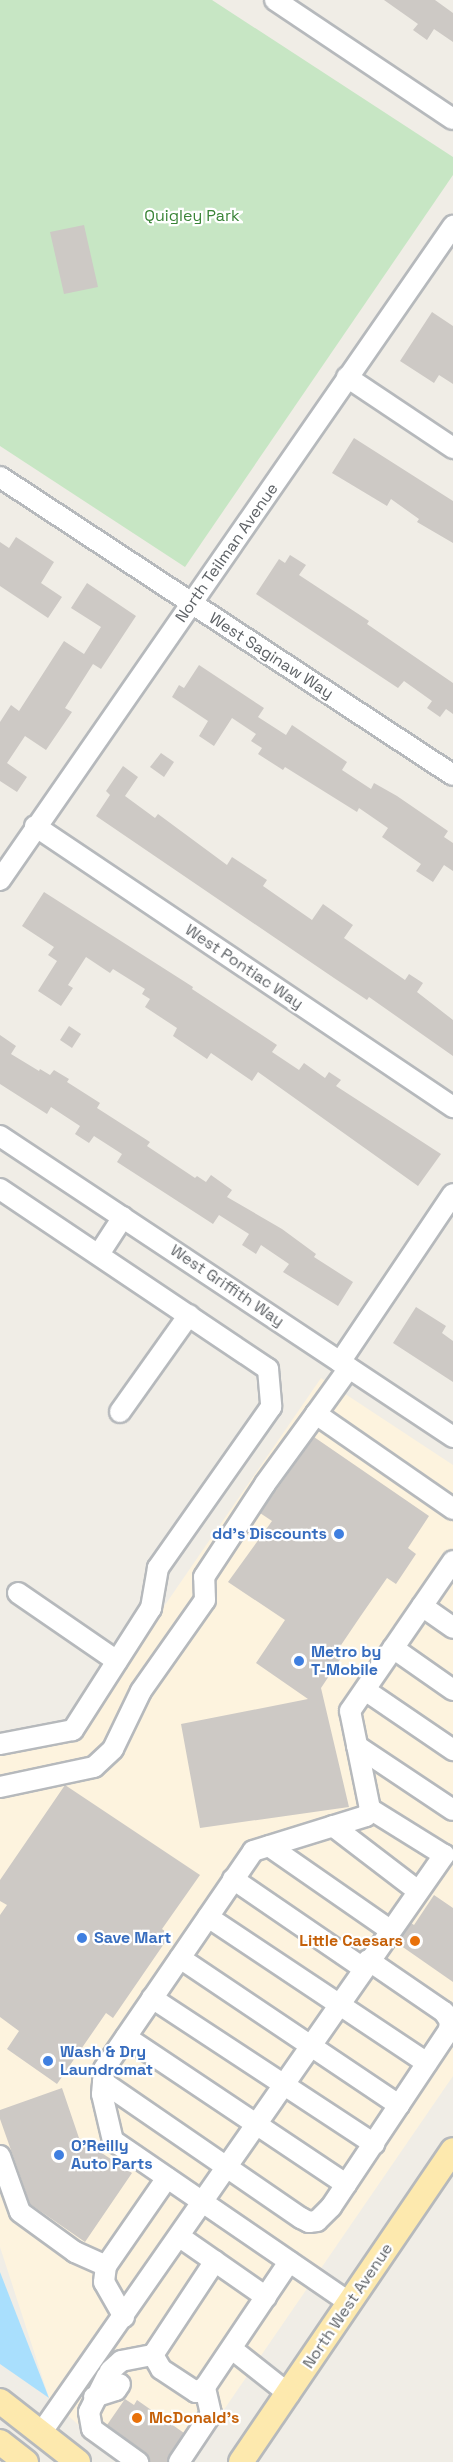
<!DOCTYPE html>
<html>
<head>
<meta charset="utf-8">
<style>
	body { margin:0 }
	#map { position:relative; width:453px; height:2462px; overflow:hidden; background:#f0ede6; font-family:"Space Grotesk",sans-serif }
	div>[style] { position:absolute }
	.commercial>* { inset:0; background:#fdf3de }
	.green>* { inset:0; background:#c7e6c4 }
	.water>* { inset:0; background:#a9dffd }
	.building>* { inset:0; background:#cdc9c5 }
	.roads { filter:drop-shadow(2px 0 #b6b9bc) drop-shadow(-2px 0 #b6b9bc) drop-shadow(0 2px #b6b9bc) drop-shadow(0 -2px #b6b9bc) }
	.minor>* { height:20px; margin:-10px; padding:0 10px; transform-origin:10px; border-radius:10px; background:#fff }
	.major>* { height:24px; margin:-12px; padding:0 12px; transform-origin:12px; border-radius:12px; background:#fde9ae }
	.dots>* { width:16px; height:16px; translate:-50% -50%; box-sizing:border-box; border:3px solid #fff; border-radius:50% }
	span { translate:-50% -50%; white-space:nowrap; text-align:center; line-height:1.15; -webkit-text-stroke:4.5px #fff; paint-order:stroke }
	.park-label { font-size:16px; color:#3a8437 }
	.street-label { font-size:16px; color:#5e6266 }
	.shop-label { font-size:16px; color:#366cbe; font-weight:700 }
	.right { translate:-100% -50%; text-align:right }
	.left { translate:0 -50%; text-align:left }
	.food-label { font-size:16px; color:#c56008; font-weight:700 }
</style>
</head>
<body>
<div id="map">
	<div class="commercial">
		<i style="clip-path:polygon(321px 1378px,453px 1465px,453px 2076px,188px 2462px,119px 2462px,49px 2398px,0 2247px,0 1750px,75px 1736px)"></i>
	</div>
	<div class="green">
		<i style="clip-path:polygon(0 0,212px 0,453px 157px,453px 175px,185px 567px,0 446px)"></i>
	</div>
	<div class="water">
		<i style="clip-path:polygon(0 2272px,49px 2398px,0 2364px)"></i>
	</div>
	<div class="building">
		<i style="clip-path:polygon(384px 0,435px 0,453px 13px,453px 42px,434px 29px,427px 40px,413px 30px,418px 24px)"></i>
		<i style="clip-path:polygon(84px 225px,98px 287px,64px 294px,50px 232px)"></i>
		<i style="clip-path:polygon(432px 312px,453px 326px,453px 384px,439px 375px,434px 383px,400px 361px)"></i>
		<i style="clip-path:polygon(354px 438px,453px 501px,453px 543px,417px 522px,419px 519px,391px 499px,387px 506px,332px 473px)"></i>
		<i style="clip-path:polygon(16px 537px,54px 562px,41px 583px,62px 597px,48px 618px,0 586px,0 542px,9px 548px)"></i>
		<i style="clip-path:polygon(290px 555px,306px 565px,299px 575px,369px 621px,367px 624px,453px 683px,453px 714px,446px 709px,440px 717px,427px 708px,432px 701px,404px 681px,398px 688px,256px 594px,279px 559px,285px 563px)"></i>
		<i style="clip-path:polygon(87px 583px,136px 616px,101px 669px,93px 664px,65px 708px,72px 712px,46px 750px,25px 736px,7px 763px,27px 777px,17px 792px,0 781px,0 722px,11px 705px,19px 711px,64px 641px,84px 654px,101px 627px,71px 608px)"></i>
		<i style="clip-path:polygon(199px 665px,264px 708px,258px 717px,286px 735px,292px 725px,347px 762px,342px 770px,371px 789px,374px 783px,397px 796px,448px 831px,444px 837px,453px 843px,453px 871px,444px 865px,433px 882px,416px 871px,421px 864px,382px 837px,388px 828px,359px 808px,357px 812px,285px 767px,283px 770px,258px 754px,262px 748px,251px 741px,256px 734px,232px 718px,214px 746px,199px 736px,208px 721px,172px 697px,179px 685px,184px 688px)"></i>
		<i style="clip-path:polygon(161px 753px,174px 762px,164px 777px,150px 767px)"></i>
		<i style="clip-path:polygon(123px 766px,138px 777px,125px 796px,155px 818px,158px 814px,227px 865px,232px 857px,267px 880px,263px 886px,312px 920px,323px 904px,353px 925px,344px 938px,405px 980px,409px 974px,423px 983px,417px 992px,453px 1020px,453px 1056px,369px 997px,367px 1000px,334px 978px,96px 816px,110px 795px,106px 791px)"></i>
		<i style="clip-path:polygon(44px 892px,193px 987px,192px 989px,277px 1045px,272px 1052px,299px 1070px,304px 1063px,325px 1078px,329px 1072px,341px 1080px,336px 1086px,441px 1154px,418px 1186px,258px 1072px,252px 1081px,211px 1053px,207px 1059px,173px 1036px,177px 1028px,145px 1007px,150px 999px,142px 994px,145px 989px,113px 969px,110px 973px,86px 957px,68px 985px,73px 988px,61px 1006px,38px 991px,57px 961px,48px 955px,54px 947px,22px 926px)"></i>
		<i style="clip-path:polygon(69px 1026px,81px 1034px,72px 1048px,60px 1040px)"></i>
		<i style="clip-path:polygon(0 1035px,16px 1046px,11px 1054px,39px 1071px,40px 1069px,50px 1075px,54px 1070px,69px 1079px,67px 1082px,100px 1103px,97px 1108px,150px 1142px,147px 1146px,195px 1178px,197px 1176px,206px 1182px,211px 1175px,232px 1190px,227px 1197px,282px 1229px,316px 1254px,314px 1257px,353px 1282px,338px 1306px,283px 1272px,289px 1264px,261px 1245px,256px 1254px,242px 1245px,249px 1234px,219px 1215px,213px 1224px,117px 1162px,122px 1154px,94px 1136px,89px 1143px,75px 1134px,80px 1126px,51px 1107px,47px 1114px,0 1084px)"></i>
		<i style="clip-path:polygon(416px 1307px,446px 1326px,442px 1333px,453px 1341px,453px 1382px,393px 1343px)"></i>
		<i style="clip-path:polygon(314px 1437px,429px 1516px,408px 1548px,416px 1554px,396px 1584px,387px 1578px,360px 1617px,335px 1654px,341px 1658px,321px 1688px,349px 1807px,200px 1828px,181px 1724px,308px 1699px,256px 1663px,285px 1620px,228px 1582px,272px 1521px,260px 1513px)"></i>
		<i style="clip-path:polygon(65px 1785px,200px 1875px,162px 1929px,170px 1935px,113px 2018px,106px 2013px,57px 2084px,7px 2049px,19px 2031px,0 2017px,0 1915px,7px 1905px,0 1901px,0 1880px)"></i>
		<i style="clip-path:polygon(434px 1895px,453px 1908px,453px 1982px,397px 1943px,411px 1923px,414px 1925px)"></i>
		<i style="clip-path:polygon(62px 2088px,79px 2138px,132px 2173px,85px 2242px,30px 2204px,0 2119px,0 2110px)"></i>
		<i style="clip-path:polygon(125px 2399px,134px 2405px,137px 2400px,184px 2433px,167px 2462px,150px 2462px,145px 2452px,107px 2425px)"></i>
	</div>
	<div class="roads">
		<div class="minor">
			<i style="left:275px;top:0;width:214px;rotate:33.8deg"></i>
			<i style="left:347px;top:377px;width:128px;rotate:33.8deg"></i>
			<i style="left:0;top:477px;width:542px;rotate:33.34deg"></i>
			<i style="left:35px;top:826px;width:504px;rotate:33.91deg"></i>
			<i style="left:0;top:880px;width:796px;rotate:-55.29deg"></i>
			<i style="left:0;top:1136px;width:544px;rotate:33.6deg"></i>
			<i style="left:0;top:1189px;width:323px;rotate:33.9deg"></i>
			<i style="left:268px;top:1369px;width:38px;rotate:85deg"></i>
			<i style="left:271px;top:1407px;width:197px;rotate:125.1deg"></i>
			<i style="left:158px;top:1568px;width:41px;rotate:99.9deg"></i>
			<i style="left:151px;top:1608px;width:145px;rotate:122.6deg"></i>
			<i style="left:73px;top:1730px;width:74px;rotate:169.1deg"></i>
			<i style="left:99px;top:1254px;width:44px;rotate:-57deg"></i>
			<i style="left:340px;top:1362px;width:202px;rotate:-56.1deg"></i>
			<i style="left:349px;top:1368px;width:57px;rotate:125.7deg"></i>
			<i style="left:316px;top:1414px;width:167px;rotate:34.7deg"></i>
			<i style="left:120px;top:1412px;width:119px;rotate:-54.6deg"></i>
			<i style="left:18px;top:1593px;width:120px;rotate:34.5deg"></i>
			<i style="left:422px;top:1606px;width:38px;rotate:35deg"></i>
			<i style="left:393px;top:1648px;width:73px;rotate:35deg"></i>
			<i style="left:365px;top:1690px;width:107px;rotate:34.3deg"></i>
			<i style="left:357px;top:1746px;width:115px;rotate:33.7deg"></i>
			<i style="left:0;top:1787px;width:96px;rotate:-12deg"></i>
			<i style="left:94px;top:1767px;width:26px;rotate:-43deg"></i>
			<i style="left:113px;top:1749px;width:64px;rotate:-64.2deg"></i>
			<i style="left:141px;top:1691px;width:111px;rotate:-54.9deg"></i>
			<i style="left:205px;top:1600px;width:23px;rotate:-92deg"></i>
			<i style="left:204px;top:1577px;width:111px;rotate:-56.7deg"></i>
			<i style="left:265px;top:1484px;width:87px;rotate:-53.9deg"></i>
			<i style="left:333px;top:1826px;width:107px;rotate:37.4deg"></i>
			<i style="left:269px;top:1846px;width:147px;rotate:34.8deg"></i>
			<i style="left:233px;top:1879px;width:158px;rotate:34.4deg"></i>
			<i style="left:208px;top:1917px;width:263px;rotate:33.7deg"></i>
			<i style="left:180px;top:1958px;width:264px;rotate:33.9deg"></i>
			<i style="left:152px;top:1998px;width:266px;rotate:33.3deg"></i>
			<i style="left:126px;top:2037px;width:265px;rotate:33.8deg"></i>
			<i style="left:103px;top:2082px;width:240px;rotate:34.5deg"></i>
			<i style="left:301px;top:2218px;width:9px;rotate:27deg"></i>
			<i style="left:309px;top:2222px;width:8px;rotate:-7deg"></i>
			<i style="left:317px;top:2221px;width:20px;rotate:-45deg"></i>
			<i style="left:331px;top:2207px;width:213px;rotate:-56.3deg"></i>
			<i style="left:449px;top:2030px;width:9px;rotate:-84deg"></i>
			<i style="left:450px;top:2021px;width:11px;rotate:-124deg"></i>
			<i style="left:444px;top:2012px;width:92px;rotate:-145.6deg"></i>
			<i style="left:0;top:2156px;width:59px;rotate:70.3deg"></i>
			<i style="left:20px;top:2212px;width:68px;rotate:36deg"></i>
			<i style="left:75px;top:2252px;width:34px;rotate:24deg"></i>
			<i style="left:180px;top:2237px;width:105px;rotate:34.9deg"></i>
			<i style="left:215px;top:2261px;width:113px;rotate:123.4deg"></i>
			<i style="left:153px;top:2355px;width:16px;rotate:60deg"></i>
			<i style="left:161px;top:2369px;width:42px;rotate:33.3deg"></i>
			<i style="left:196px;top:2392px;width:10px;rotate:-29deg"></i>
			<i style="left:205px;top:2387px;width:151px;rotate:-56.1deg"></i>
			<i style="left:350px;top:2303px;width:287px;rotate:-145.6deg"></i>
			<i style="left:113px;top:2141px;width:48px;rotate:-103.2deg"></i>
			<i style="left:102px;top:2094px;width:25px;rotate:-85deg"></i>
			<i style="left:104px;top:2069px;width:264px;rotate:-55.6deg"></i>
			<i style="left:253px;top:1851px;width:118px;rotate:-17.2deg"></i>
			<i style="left:366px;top:1816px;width:8px;rotate:-60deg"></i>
			<i style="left:370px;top:1809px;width:100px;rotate:-101.5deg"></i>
			<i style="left:350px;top:1711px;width:182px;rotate:-55.5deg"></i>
			<i style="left:124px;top:2317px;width:40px;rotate:-119.7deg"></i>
			<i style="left:104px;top:2282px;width:16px;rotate:-83deg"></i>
			<i style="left:106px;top:2266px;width:107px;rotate:-55.3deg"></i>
			<i style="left:232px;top:2349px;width:73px;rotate:38.3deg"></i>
			<i style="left:110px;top:2371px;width:15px;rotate:-42deg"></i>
			<i style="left:121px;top:2361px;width:33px;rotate:-11deg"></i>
			<i style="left:107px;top:2376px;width:40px;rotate:116.6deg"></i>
			<i style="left:89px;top:2412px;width:17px;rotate:80deg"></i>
			<i style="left:92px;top:2429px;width:57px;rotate:35.7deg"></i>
			<i style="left:94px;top:2397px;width:23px;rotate:-18deg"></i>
			<i style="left:116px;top:2390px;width:7px;rotate:-56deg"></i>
			<i style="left:41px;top:2433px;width:705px;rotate:-55.11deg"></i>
			<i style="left:444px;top:1855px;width:87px;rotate:-148.1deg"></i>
			<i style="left:179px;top:2462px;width:58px;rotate:-56.3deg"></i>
			<i style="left:211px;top:2414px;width:28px;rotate:-103deg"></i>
		</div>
		<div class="major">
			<i style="left:0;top:2401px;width:99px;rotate:38deg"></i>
			<i style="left:0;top:2442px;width:33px;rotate:38deg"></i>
			<i style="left:241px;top:2462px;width:377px;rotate:-55.8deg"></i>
		</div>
	</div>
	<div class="dots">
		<i style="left:339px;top:1534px;background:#3f7fe0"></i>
		<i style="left:299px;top:1661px;background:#3f7fe0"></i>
		<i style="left:82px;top:1938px;background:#3f7fe0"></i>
		<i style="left:415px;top:1941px;background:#e8710a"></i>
		<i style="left:48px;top:2061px;background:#3f7fe0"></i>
		<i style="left:59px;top:2155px;background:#3f7fe0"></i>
		<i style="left:137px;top:2418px;background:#e8710a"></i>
	</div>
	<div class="park-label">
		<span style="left:192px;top:216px">Quigley Park</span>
	</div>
	<div class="street-label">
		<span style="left:227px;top:553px;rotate:-55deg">North Teilman Avenue</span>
		<span style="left:271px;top:656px;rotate:33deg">West Saginaw Way</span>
		<span style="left:244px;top:967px;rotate:34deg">West Pontiac Way</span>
		<span style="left:227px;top:1286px;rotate:34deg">West Griffith Way</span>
		<span style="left:348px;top:2306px;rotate:-56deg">North West Avenue</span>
	</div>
	<div class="shop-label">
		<span class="right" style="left:327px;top:1534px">dd's Discounts</span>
		<span class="left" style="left:311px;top:1661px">Metro by<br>T-Mobile</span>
		<span class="left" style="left:94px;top:1938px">Save Mart</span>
		<span class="left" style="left:60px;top:2061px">Wash &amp; Dry<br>Laundromat</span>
		<span class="left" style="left:71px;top:2155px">O'Reilly<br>Auto Parts</span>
	</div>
	<div class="food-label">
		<span class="right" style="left:403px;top:1941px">Little Caesars</span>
		<span class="left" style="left:149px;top:2418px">McDonald's</span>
	</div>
</div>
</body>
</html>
